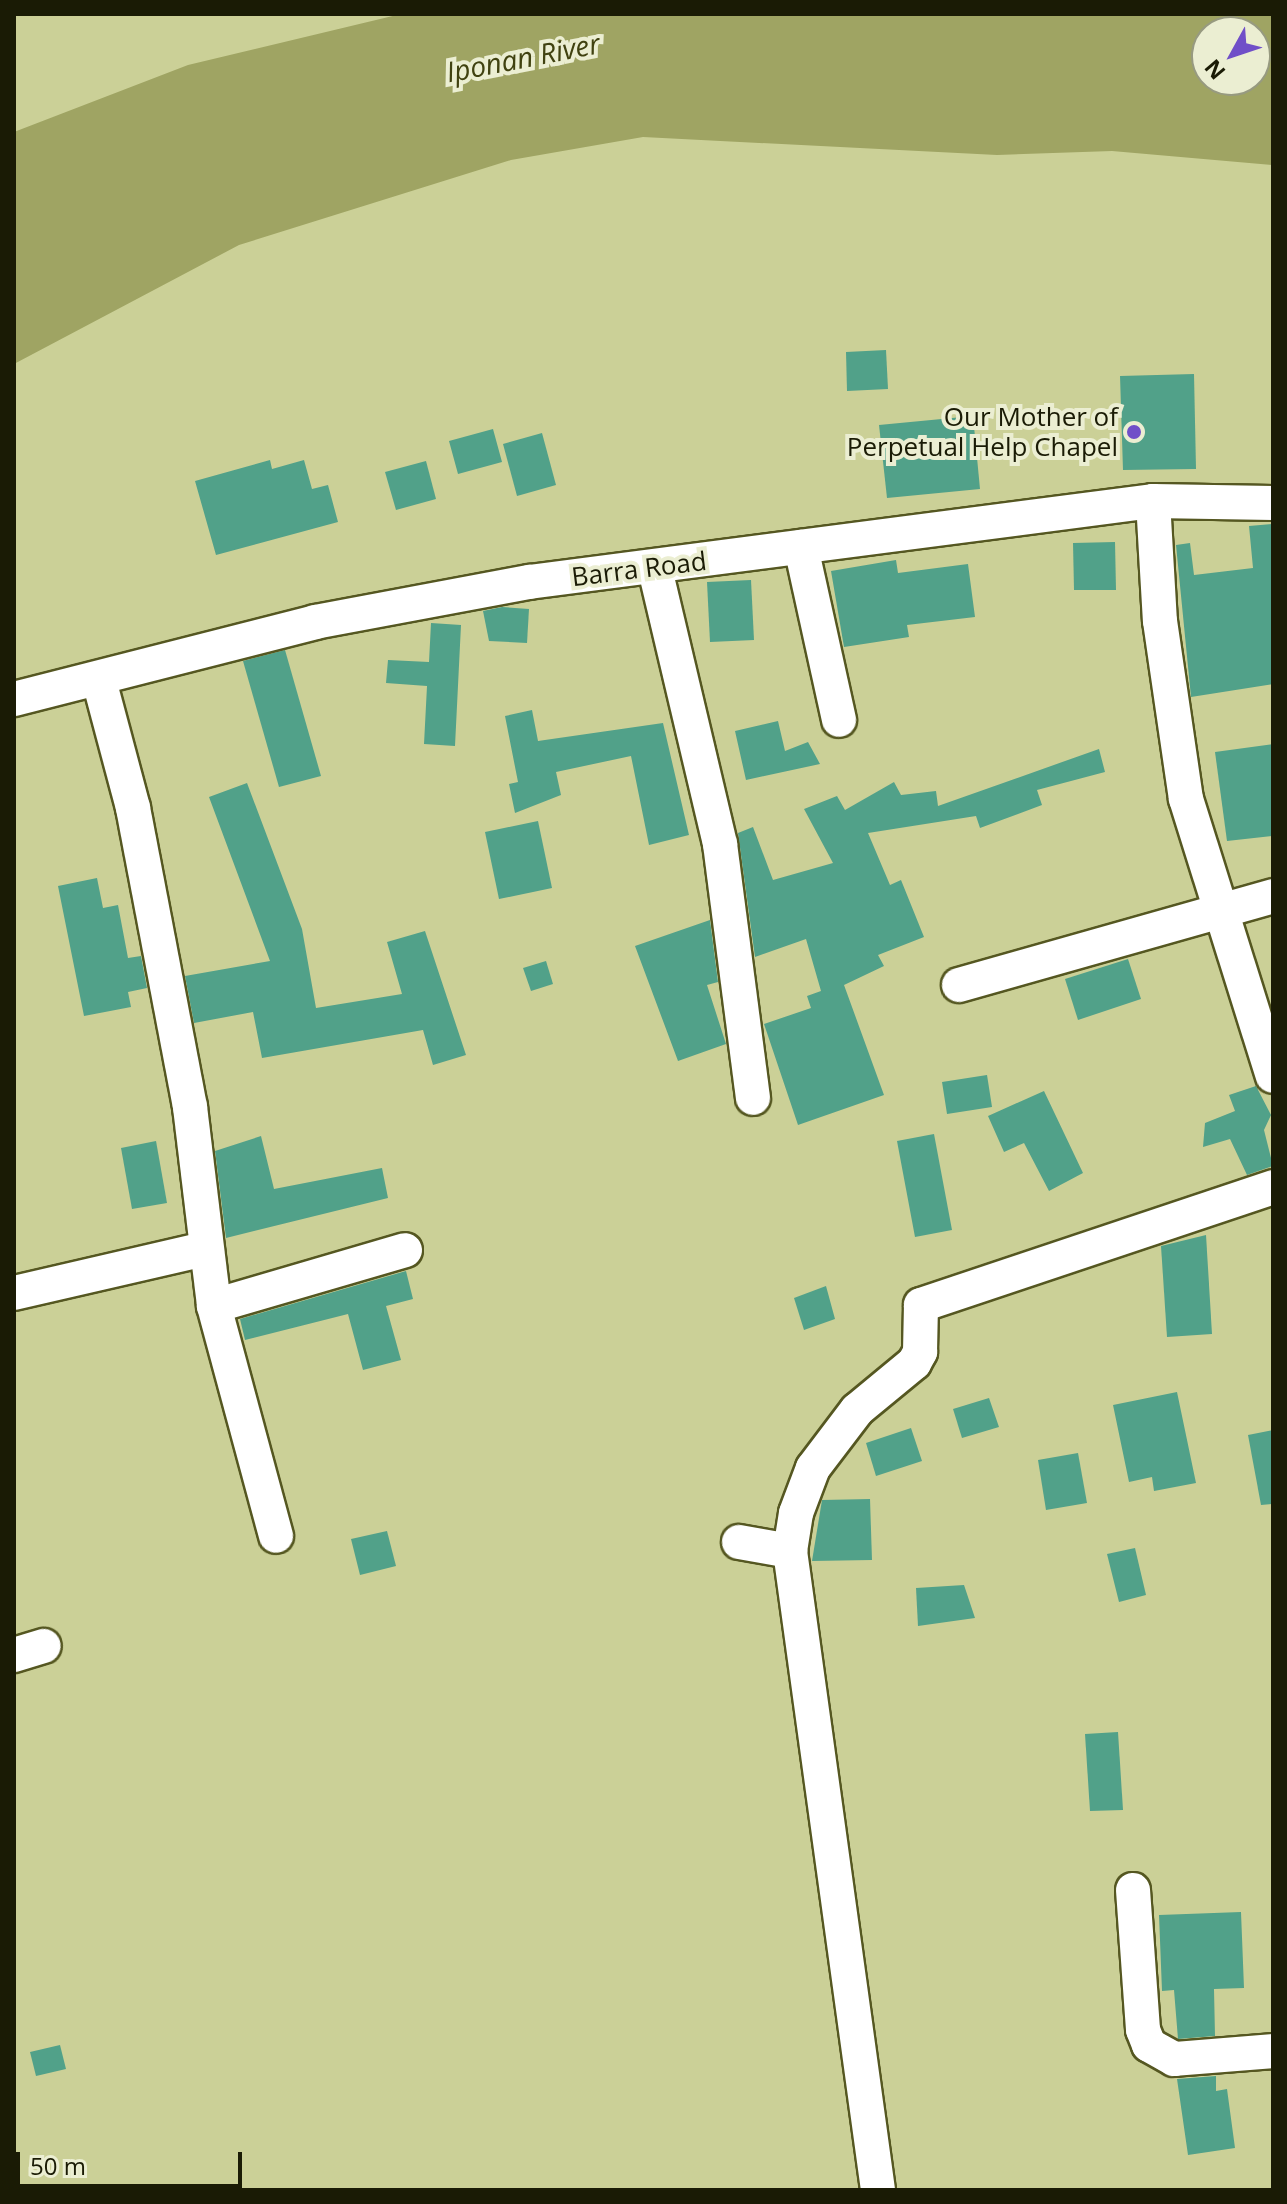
<!DOCTYPE html>
<html>
<head>
<meta charset="utf-8">
<style>
	body { margin:0 }
	#map { position:relative; width:1287px; height:2204px; overflow:hidden; background:#cbd097; font-family:"Open Sans",sans-serif }
	div>[style] { position:absolute }
	.water>* { inset:0; background:#9fa463 }
	.building>* { inset:0; background:#51a189 }
	.roads { filter:drop-shadow(2px 0 #555721) drop-shadow(-2px 0 #555721) drop-shadow(0 2px #555721) drop-shadow(0 -2px #555721) }
	.minor>* { height:34px; margin:-17px; padding:0 17px; transform-origin:17px; border-radius:17px; background:#fff }
	.dots>* { width:22px; height:22px; translate:-50% -50%; box-sizing:border-box; border:4px solid #ebeed2; border-radius:50% }
	span { translate:-50% -50%; white-space:nowrap; text-align:center; line-height:1.15; -webkit-text-stroke:8px #ebeed2; paint-order:stroke }
	.poi-label { font-size:26px; color:#1a1b05 }
	.right { translate:-100% -50%; text-align:right }
	.street-label { font-size:26px; color:#1a1b05 }
	.water-label { font-size:28px; color:#404210; font-style:italic }
	.frame { position:absolute; inset:0; border:16px solid #1a1b05; pointer-events:none }
	.north { position:absolute; left:1191px; top:16px; width:80px; height:80px; box-sizing:border-box; background:#ebeed2; border:2px solid #979a80; border-radius:50%; rotate:230deg; font-size:22px; font-weight:700; line-height:32px; text-align:center; color:#1a1b05 }
	.north::after { content:''; display:block; margin:auto; width:28px; height:36px; background:#704fc8; clip-path:polygon(50% 0,100% 100%,50% 72%,0 100%) }
	.scale { position:absolute; left:16px; top:2152px; width:226px; height:36px; box-sizing:border-box; border:4px solid #1a1b05; border-top:0; padding-left:10px; font-size:24px; line-height:28px; white-space:nowrap; color:#1a1b05; -webkit-text-stroke:6px #ebeed2; paint-order:stroke }
</style>
</head>
<body>
<div id="map">
	<div class="water">
		<i style="clip-path:polygon(evenodd,401px 14px,1273px 14px,1273px 165px,1112px 151px,997px 155px,643px 137px,511px 160px,239px 245px,14px 364px,14px 132px,188px 65px,401px 14px,1207px 32px,1255px 32px,1255px 80px,1207px 80px,1207px 32px)"></i>
	</div>
	<div class="building">
		<i style="clip-path:polygon(886px 350px,888px 389px,847px 391px,846px 352px)"></i>
		<i style="clip-path:polygon(1194px 374px,1196px 469px,1123px 470px,1120px 376px)"></i>
		<i style="clip-path:polygon(973px 416px,980px 489px,887px 498px,879px 425px)"></i>
		<i style="clip-path:polygon(493px 429px,502px 462px,458px 474px,449px 441px)"></i>
		<i style="clip-path:polygon(542px 433px,556px 485px,517px 496px,503px 444px)"></i>
		<i style="clip-path:polygon(270px 460px,272px 469px,304px 460px,312px 489px,328px 485px,338px 522px,216px 555px,195px 481px)"></i>
		<i style="clip-path:polygon(426px 461px,436px 499px,396px 510px,385px 472px)"></i>
		<i style="clip-path:polygon(1273px 524px,1273px 684px,1191px 697px,1176px 545px,1190px 543px,1194px 575px,1253px 568px,1249px 526px)"></i>
		<i style="clip-path:polygon(1115px 542px,1116px 590px,1074px 590px,1073px 543px)"></i>
		<i style="clip-path:polygon(896px 560px,898px 573px,968px 564px,975px 617px,907px 625px,909px 637px,844px 647px,831px 571px)"></i>
		<i style="clip-path:polygon(751px 580px,754px 640px,710px 642px,707px 582px)"></i>
		<i style="clip-path:polygon(502px 607px,529px 609px,527px 643px,489px 641px,483px 611px)"></i>
		<i style="clip-path:polygon(431px 623px,461px 625px,455px 746px,424px 744px,427px 686px,386px 683px,388px 660px,429px 662px)"></i>
		<i style="clip-path:polygon(285px 650px,321px 776px,279px 787px,243px 661px)"></i>
		<i style="clip-path:polygon(532px 710px,538px 741px,663px 723px,689px 835px,649px 845px,631px 756px,556px 772px,561px 795px,515px 813px,509px 784px,518px 782px,505px 716px)"></i>
		<i style="clip-path:polygon(778px 721px,785px 751px,808px 742px,820px 764px,746px 780px,735px 731px)"></i>
		<i style="clip-path:polygon(1273px 744px,1273px 836px,1227px 841px,1215px 752px)"></i>
		<i style="clip-path:polygon(1099px 749px,1105px 772px,1037px 790px,1042px 805px,980px 828px,976px 816px,868px 833px,890px 885px,901px 880px,924px 937px,878px 955px,884px 966px,844px 985px,884px 1095px,798px 1125px,764px 1024px,811px 1008px,807px 996px,821px 991px,806px 939px,755px 957px,738px 833px,753px 827px,773px 880px,833px 863px,804px 809px,837px 796px,845px 810px,894px 782px,901px 795px,936px 791px,938px 806px)"></i>
		<i style="clip-path:polygon(247px 783px,302px 929px,316px 1008px,402px 994px,387px 942px,425px 931px,466px 1055px,433px 1065px,423px 1030px,262px 1058px,253px 1012px,194px 1023px,185px 976px,270px 961px,209px 797px)"></i>
		<i style="clip-path:polygon(538px 821px,552px 888px,499px 899px,485px 832px)"></i>
		<i style="clip-path:polygon(97px 878px,103px 908px,118px 905px,128px 958px,141px 956px,147px 988px,128px 992px,131px 1007px,84px 1016px,58px 886px)"></i>
		<i style="clip-path:polygon(710px 920px,718px 982px,707px 985px,726px 1044px,678px 1061px,635px 946px)"></i>
		<i style="clip-path:polygon(1128px 959px,1141px 999px,1078px 1020px,1065px 979px)"></i>
		<i style="clip-path:polygon(546px 961px,553px 984px,531px 991px,523px 968px)"></i>
		<i style="clip-path:polygon(987px 1075px,992px 1107px,947px 1114px,942px 1082px)"></i>
		<i style="clip-path:polygon(1256px 1086px,1271px 1115px,1264px 1130px,1273px 1166px,1247px 1175px,1230px 1139px,1203px 1147px,1205px 1123px,1235px 1111px,1229px 1095px)"></i>
		<i style="clip-path:polygon(1044px 1091px,1083px 1173px,1049px 1191px,1024px 1143px,1004px 1152px,988px 1116px)"></i>
		<i style="clip-path:polygon(934px 1134px,952px 1230px,915px 1237px,897px 1141px)"></i>
		<i style="clip-path:polygon(261px 1136px,274px 1189px,382px 1168px,388px 1198px,226px 1238px,215px 1151px)"></i>
		<i style="clip-path:polygon(156px 1141px,167px 1203px,132px 1209px,121px 1148px)"></i>
		<i style="clip-path:polygon(1206px 1235px,1212px 1334px,1167px 1337px,1161px 1246px)"></i>
		<i style="clip-path:polygon(406px 1271px,413px 1299px,386px 1306px,401px 1360px,363px 1370px,348px 1314px,245px 1340px,240px 1319px)"></i>
		<i style="clip-path:polygon(826px 1286px,835px 1319px,804px 1330px,794px 1298px)"></i>
		<i style="clip-path:polygon(1177px 1392px,1196px 1483px,1154px 1491px,1152px 1477px,1129px 1482px,1113px 1405px)"></i>
		<i style="clip-path:polygon(989px 1398px,999px 1427px,962px 1438px,953px 1409px)"></i>
		<i style="clip-path:polygon(911px 1428px,922px 1461px,876px 1476px,866px 1443px)"></i>
		<i style="clip-path:polygon(1273px 1430px,1273px 1504px,1261px 1505px,1248px 1435px)"></i>
		<i style="clip-path:polygon(1078px 1453px,1087px 1503px,1046px 1510px,1038px 1460px)"></i>
		<i style="clip-path:polygon(870px 1499px,872px 1560px,812px 1561px,822px 1500px)"></i>
		<i style="clip-path:polygon(387px 1531px,396px 1566px,360px 1575px,351px 1539px)"></i>
		<i style="clip-path:polygon(1135px 1548px,1146px 1595px,1119px 1602px,1107px 1554px)"></i>
		<i style="clip-path:polygon(964px 1585px,975px 1618px,918px 1626px,916px 1588px)"></i>
		<i style="clip-path:polygon(1118px 1732px,1123px 1810px,1090px 1811px,1085px 1734px)"></i>
		<i style="clip-path:polygon(1241px 1912px,1244px 1988px,1214px 1989px,1215px 2036px,1178px 2039px,1174px 1990px,1162px 1991px,1159px 1915px)"></i>
		<i style="clip-path:polygon(60px 2045px,66px 2069px,36px 2076px,30px 2052px)"></i>
		<i style="clip-path:polygon(1216px 2076px,1216px 2091px,1227px 2089px,1235px 2148px,1188px 2155px,1177px 2079px)"></i>
	</div>
	<div class="roads">
		<div class="minor">
			<i style="left:1153px;top:501px;width:120px;rotate:86.7deg"></i>
			<i style="left:1160px;top:621px;width:180px;rotate:81.7deg"></i>
			<i style="left:1186px;top:799px;width:290px;rotate:72.6deg"></i>
			<i style="left:801px;top:547px;width:177px;rotate:77.6deg"></i>
			<i style="left:655px;top:569px;width:283px;rotate:76.7deg"></i>
			<i style="left:720px;top:844px;width:256px;rotate:82.6deg"></i>
			<i style="left:99px;top:680px;width:132px;rotate:75.1deg"></i>
			<i style="left:133px;top:808px;width:304px;rotate:79.2deg"></i>
			<i style="left:190px;top:1107px;width:200px;rotate:83.1deg"></i>
			<i style="left:214px;top:1306px;width:238px;rotate:74.9deg"></i>
			<i style="left:14px;top:699px;width:311px;rotate:-14.3deg"></i>
			<i style="left:315px;top:622px;width:218px;rotate:-10.6deg"></i>
			<i style="left:529px;top:582px;width:629px;rotate:-7.4deg"></i>
			<i style="left:1153px;top:501px;width:120px;rotate:1deg"></i>
			<i style="left:959px;top:985px;width:326px;rotate:-15.8deg"></i>
			<i style="left:14px;top:1293px;width:195px;rotate:-13deg"></i>
			<i style="left:214px;top:1306px;width:199px;rotate:-16.3deg"></i>
			<i style="left:739px;top:1542px;width:52px;rotate:10deg"></i>
			<i style="left:14px;top:1655px;width:31px;rotate:-17deg"></i>
			<i style="left:1133px;top:1890px;width:140px;rotate:85.9deg"></i>
			<i style="left:1143px;top:2030px;width:16px;rotate:68deg"></i>
			<i style="left:1149px;top:2045px;width:29px;rotate:29deg"></i>
			<i style="left:1174px;top:2059px;width:99px;rotate:-4.6deg"></i>
			<i style="left:878px;top:2190px;width:645px;rotate:-97.84deg"></i>
			<i style="left:790px;top:1551px;width:38px;rotate:-81deg"></i>
			<i style="left:796px;top:1513px;width:48px;rotate:-69.3deg"></i>
			<i style="left:813px;top:1468px;width:73px;rotate:-52.8deg"></i>
			<i style="left:857px;top:1410px;width:74px;rotate:-39.5deg"></i>
			<i style="left:914px;top:1363px;width:13px;rotate:-61deg"></i>
			<i style="left:920px;top:1352px;width:47px;rotate:-88.8deg"></i>
			<i style="left:921px;top:1305px;width:371px;rotate:-18.5deg"></i>
		</div>
	</div>
	<div class="dots">
		<i style="left:1134px;top:432px;background:#704fc8"></i>
	</div>
	<div class="poi-label">
		<span class="right" style="left:1118px;top:432px">Our Mother of<br>Perpetual Help Chapel</span>
	</div>
	<div class="street-label">
		<span style="left:639px;top:569px;rotate:-7deg">Barra Road</span>
	</div>
	<div class="water-label">
		<span style="left:523px;top:57px;rotate:-11deg">Iponan River</span>
	</div>
	<div class="frame"></div>
	<div class="north">N</div>
	<div class="scale">50 m</div>
</div>
</body>
</html>
